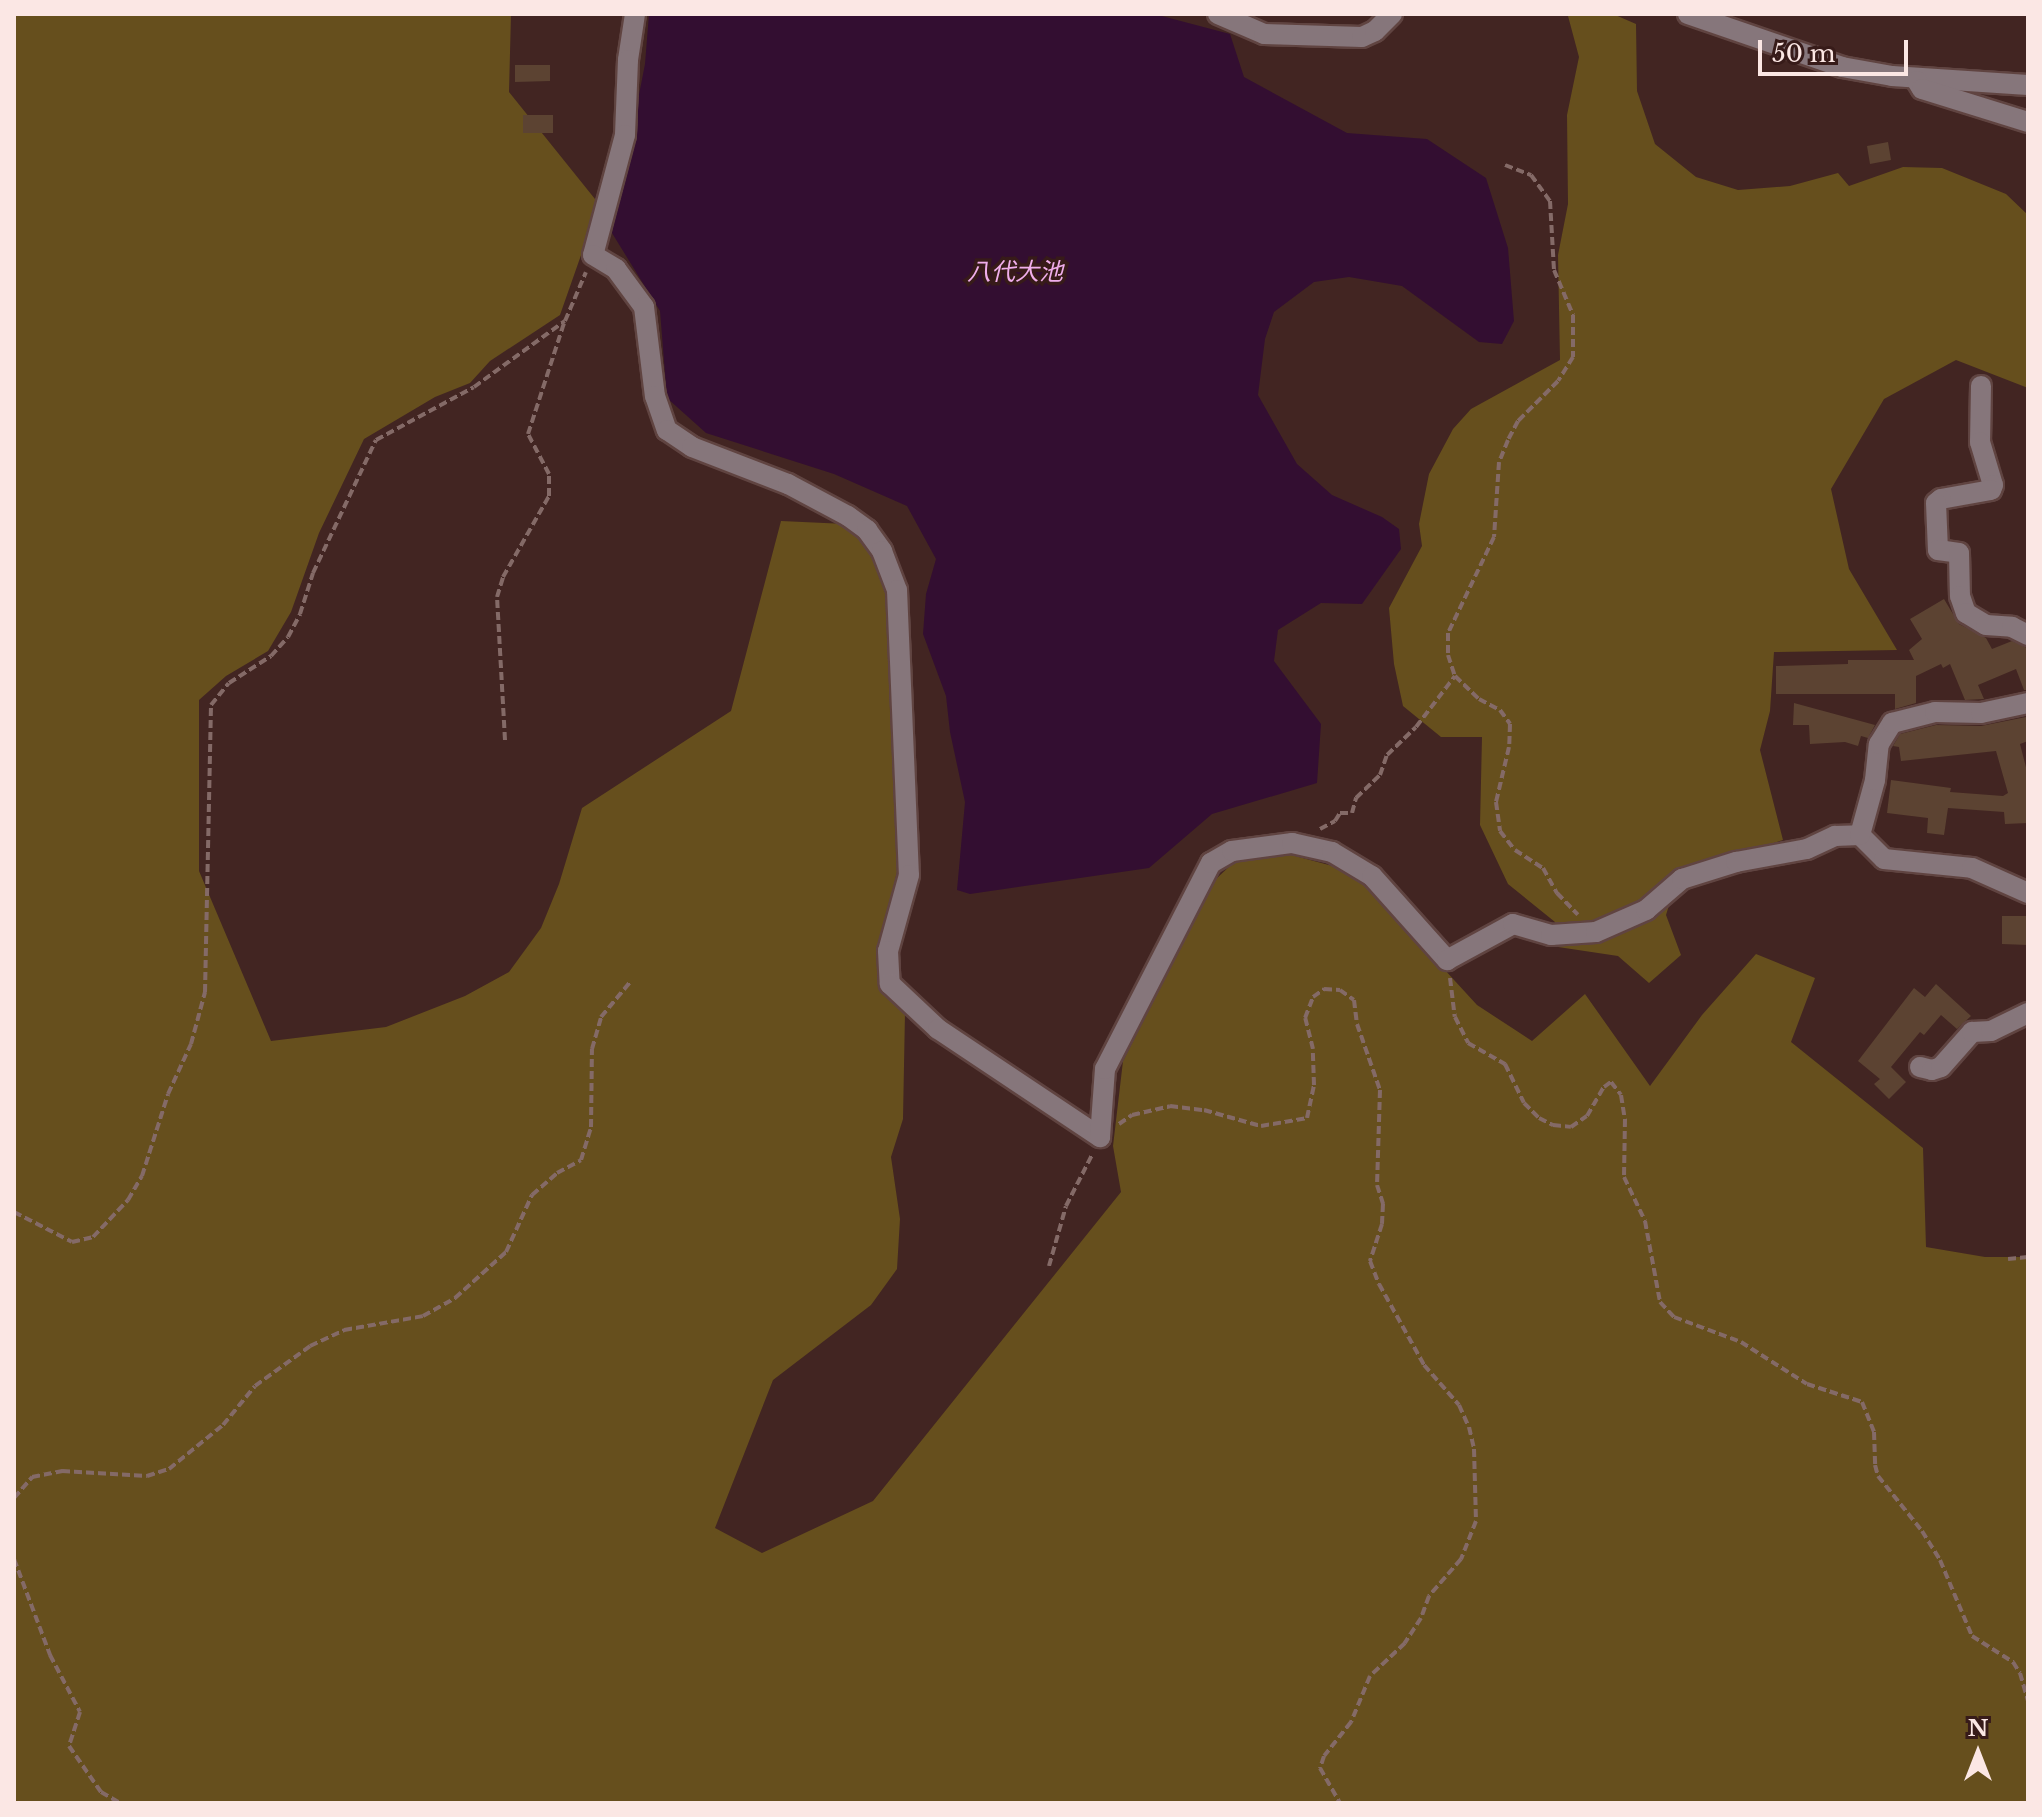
<!DOCTYPE html>
<html>
<head>
<meta charset="utf-8">
<style>
	body { margin:0 }
	#map { position:relative; width:2042px; height:1817px; overflow:hidden; background:#422522; font-family:"Libre Baskerville","Noto Sans JP",serif }
	div>[style] { position:absolute }
	.green>* { inset:0; background:#664f1d }
	.water>* { inset:0; background:#330e31 }
	.building>* { inset:0; background:#5c4332 }
	.path>* { height:4px; margin-top:-2px; transform-origin:0; background:repeating-linear-gradient(90deg,#846a67 0 8px,transparent 0 12px) }
	.roads { filter:drop-shadow(2px 0 #604441) drop-shadow(-2px 0 #604441) drop-shadow(0 2px #604441) drop-shadow(0 -2px #604441) }
	.minor>* { height:20px; margin:-10px; padding:0 10px; transform-origin:10px; border-radius:10px; background:#86767b }
	span { translate:-50% -50%; white-space:nowrap; text-align:center; line-height:1.15; -webkit-text-stroke:7px #371b19; paint-order:stroke }
	.water-label { font-size:24px; color:#f0aeeb; font-style:italic }
	.frame { position:absolute; inset:0; border:16px solid #fbe7e4; pointer-events:none }
	.north { position:absolute; left:1938px; top:1713px; width:80px; height:80px; -webkit-text-stroke:6px #371b19; paint-order:stroke; rotate:0deg; font-size:22px; font-weight:700; line-height:32px; text-align:center; color:#fbe7e4 }
	.north::after { content:''; display:block; margin:auto; width:28px; height:36px; background:#fbe7e4; clip-path:polygon(50% 0,100% 100%,50% 72%,0 100%) }
	.scale { position:absolute; left:1758px; top:40px; width:150px; height:36px; box-sizing:border-box; border:4px solid #fbe7e4; border-top:0; padding-left:10px; font-size:24px; line-height:28px; white-space:nowrap; color:#fbe7e4; -webkit-text-stroke:6px #371b19; paint-order:stroke }
</style>
</head>
<body>
<div id="map">
	<div class="green">
		<i style="clip-path:polygon(14px 14px,511px 14px,509px 92px,599px 204px,560px 315px,490px 361px,470px 383px,435px 397px,364px 439px,319px 533px,291px 612px,268px 651px,226px 676px,199px 700px,199px 871px,271px 1041px,386px 1027px,465px 996px,509px 972px,541px 928px,559px 884px,582px 808px,731px 711px,781px 521px,846px 524px,879px 556px,886px 590px,896px 717px,900px 860px,881px 937px,881px 979px,905px 1013px,903px 1119px,891px 1157px,900px 1219px,897px 1269px,871px 1305px,773px 1380px,715px 1528px,762px 1553px,873px 1501px,1121px 1192px,1113px 1146px,1123px 1061px,1215px 880px,1234px 862px,1284px 853px,1355px 872px,1477px 1005px,1532px 1041px,1585px 994px,1650px 1086px,1702px 1015px,1756px 954px,1815px 978px,1791px 1042px,1923px 1148px,1926px 1247px,1985px 1257px,2028px 1257px,2028px 1803px,14px 1803px)"></i>
		<i style="clip-path:polygon(1578px 14px,1613px 14px,1636px 24px,1637px 91px,1655px 144px,1696px 177px,1738px 190px,1790px 186px,1838px 173px,1849px 186px,1903px 167px,1942px 168px,2006px 194px,2028px 215px,2028px 388px,1956px 360px,1884px 399px,1831px 489px,1849px 569px,1897px 650px,1774px 652px,1770px 711px,1760px 750px,1783px 840px,1679px 873px,1666px 915px,1681px 955px,1649px 983px,1618px 956px,1558px 947px,1555px 922px,1508px 884px,1480px 825px,1482px 737px,1441px 737px,1403px 706px,1394px 664px,1389px 608px,1422px 546px,1419px 524px,1429px 474px,1453px 429px,1471px 409px,1560px 360px,1558px 255px,1568px 204px,1567px 115px,1579px 57px,1568px 16px)"></i>
	</div>
	<div class="water">
		<i style="clip-path:polygon(649px 14px,1158px 15px,1230px 34px,1244px 77px,1347px 133px,1427px 139px,1486px 178px,1508px 248px,1514px 321px,1502px 344px,1479px 342px,1402px 286px,1349px 277px,1314px 282px,1274px 312px,1265px 339px,1258px 395px,1297px 464px,1332px 495px,1382px 517px,1399px 529px,1401px 549px,1362px 604px,1321px 603px,1278px 630px,1274px 661px,1321px 724px,1317px 783px,1212px 814px,1149px 868px,970px 894px,957px 890px,965px 802px,950px 732px,946px 696px,923px 634px,926px 594px,936px 559px,907px 506px,834px 474px,706px 433px,667px 398px,660px 311px,612px 233px,645px 64px)"></i>
	</div>
	<div class="building">
		<i style="clip-path:polygon(515px 65px,550px 65px,550px 81px,515px 82px)"></i>
		<i style="clip-path:polygon(523px 115px,553px 115px,553px 133px,523px 133px)"></i>
		<i style="clip-path:polygon(1888px 142px,1891px 160px,1870px 164px,1867px 146px)"></i>
		<i style="clip-path:polygon(1944px 599px,1959px 624px,1986px 638px,1992px 649px,2012px 641px,2027px 648px,2028px 690px,2024px 690px,2016px 669px,1978px 685px,1984px 699px,1965px 700px,1950px 664px,1943px 668px,1941px 664px,1916px 676px,1916px 703px,1895px 709px,1895px 694px,1776px 694px,1776px 666px,1848px 664px,1848px 660px,1914px 660px,1909px 650px,1922px 639px,1910px 619px)"></i>
		<i style="clip-path:polygon(1794px 703px,1853px 719px,1875px 725px,1868px 738px,1861px 736px,1858px 746px,1845px 742px,1810px 744px,1809px 725px,1793px 725px)"></i>
		<i style="clip-path:polygon(2026px 717px,2028px 741px,2020px 744px,2028px 775px,2028px 823px,2005px 824px,2004px 812px,1948px 808px,1944px 835px,1927px 833px,1928px 818px,1887px 813px,1891px 780px,1951px 788px,1950px 792px,2003px 796px,2008px 793px,1996px 751px,1901px 761px,1899px 747px,1893px 746px,1900px 734px,1936px 725px,1981px 726px)"></i>
		<i style="clip-path:polygon(2002px 916px,2028px 916px,2028px 945px,2002px 944px)"></i>
		<i style="clip-path:polygon(1936px 984px,1971px 1016px,1957px 1029px,1941px 1015px,1924px 1035px,1920px 1032px,1891px 1067px,1906px 1082px,1889px 1099px,1874px 1084px,1880px 1079px,1858px 1061px,1914px 988px,1925px 997px)"></i>
	</div>
	<div class="path">
		<i style="left:1505px;top:165px;width:28px;rotate:21deg"></i>
		<i style="left:1531px;top:175px;width:32px;rotate:54deg"></i>
		<i style="left:1550px;top:201px;width:69px;rotate:86.7deg"></i>
		<i style="left:1554px;top:270px;width:49px;rotate:67.1deg"></i>
		<i style="left:1573px;top:315px;width:42px;rotate:90deg"></i>
		<i style="left:1573px;top:357px;width:28px;rotate:122deg"></i>
		<i style="left:1558px;top:381px;width:57px;rotate:135deg"></i>
		<i style="left:1518px;top:421px;width:21px;rotate:118deg"></i>
		<i style="left:1508px;top:440px;width:24px;rotate:112deg"></i>
		<i style="left:1499px;top:462px;width:75px;rotate:93.8deg"></i>
		<i style="left:1494px;top:537px;width:106px;rotate:115.6deg"></i>
		<i style="left:1448px;top:633px;width:22px;rotate:90deg"></i>
		<i style="left:1448px;top:655px;width:22px;rotate:72deg"></i>
		<i style="left:1455px;top:676px;width:33px;rotate:44deg"></i>
		<i style="left:1479px;top:699px;width:24px;rotate:28deg"></i>
		<i style="left:1500px;top:710px;width:17px;rotate:54deg"></i>
		<i style="left:1510px;top:724px;width:23px;rotate:92deg"></i>
		<i style="left:1509px;top:747px;width:57px;rotate:103.3deg"></i>
		<i style="left:1496px;top:802px;width:29px;rotate:82deg"></i>
		<i style="left:1500px;top:831px;width:24px;rotate:52deg"></i>
		<i style="left:1515px;top:850px;width:33px;rotate:33deg"></i>
		<i style="left:1543px;top:868px;width:29px;rotate:61deg"></i>
		<i style="left:1557px;top:893px;width:30px;rotate:46deg"></i>
		<i style="left:505px;top:740px;width:143px;rotate:-93.2deg"></i>
		<i style="left:497px;top:597px;width:21px;rotate:-73deg"></i>
		<i style="left:503px;top:577px;width:93px;rotate:-60.4deg"></i>
		<i style="left:549px;top:496px;width:22px;rotate:-90deg"></i>
		<i style="left:549px;top:474px;width:45px;rotate:-117.7deg"></i>
		<i style="left:528px;top:434px;width:117px;rotate:-72deg"></i>
		<i style="left:1320px;top:829px;width:17px;rotate:-28deg"></i>
		<i style="left:1335px;top:821px;width:9px;rotate:-58deg"></i>
		<i style="left:1340px;top:813px;width:12px"></i>
		<i style="left:1352px;top:813px;width:16px;rotate:-75deg"></i>
		<i style="left:1356px;top:798px;width:33px;rotate:-44deg"></i>
		<i style="left:1380px;top:775px;width:21px;rotate:-71deg"></i>
		<i style="left:1387px;top:755px;width:40px;rotate:-44deg"></i>
		<i style="left:1416px;top:727px;width:64px;rotate:-52.6deg"></i>
		<i style="left:1450px;top:978px;width:39px;rotate:83deg"></i>
		<i style="left:1455px;top:1017px;width:29px;rotate:63deg"></i>
		<i style="left:1468px;top:1043px;width:43px;rotate:29.6deg"></i>
		<i style="left:1505px;top:1064px;width:43px;rotate:64deg"></i>
		<i style="left:1524px;top:1103px;width:21px;rotate:45deg"></i>
		<i style="left:1539px;top:1118px;width:16px;rotate:27deg"></i>
		<i style="left:1553px;top:1125px;width:18px;rotate:6deg"></i>
		<i style="left:1571px;top:1127px;width:19px;rotate:-35deg"></i>
		<i style="left:1587px;top:1116px;width:34px;rotate:-60deg"></i>
		<i style="left:1604px;top:1087px;width:9px;rotate:-36deg"></i>
		<i style="left:1611px;top:1082px;width:16px;rotate:52deg"></i>
		<i style="left:1621px;top:1095px;width:24px;rotate:81deg"></i>
		<i style="left:1625px;top:1119px;width:58px;rotate:91deg"></i>
		<i style="left:1624px;top:1177px;width:49px;rotate:64.5deg"></i>
		<i style="left:1645px;top:1221px;width:82px;rotate:79.5deg"></i>
		<i style="left:1660px;top:1302px;width:21px;rotate:47deg"></i>
		<i style="left:1674px;top:1317px;width:72px;rotate:20.5deg"></i>
		<i style="left:1741px;top:1342px;width:78px;rotate:32.5deg"></i>
		<i style="left:1807px;top:1384px;width:58px;rotate:18.1deg"></i>
		<i style="left:1862px;top:1402px;width:32px;rotate:68deg"></i>
		<i style="left:1874px;top:1432px;width:33px;rotate:88deg"></i>
		<i style="left:1875px;top:1465px;width:11px;rotate:75deg"></i>
		<i style="left:1878px;top:1476px;width:70px;rotate:51.3deg"></i>
		<i style="left:1922px;top:1531px;width:34px;rotate:58deg"></i>
		<i style="left:1940px;top:1560px;width:82px;rotate:67.2deg"></i>
		<i style="left:1972px;top:1636px;width:49px;rotate:32.4deg"></i>
		<i style="left:2013px;top:1662px;width:13px;rotate:58deg"></i>
		<i style="left:2020px;top:1673px;width:29px;rotate:74deg"></i>
		<i style="left:1119px;top:1124px;width:16px;rotate:-35deg"></i>
		<i style="left:1132px;top:1115px;width:39px;rotate:-13deg"></i>
		<i style="left:1170px;top:1106px;width:34px;rotate:7deg"></i>
		<i style="left:1204px;top:1110px;width:59px;rotate:15.7deg"></i>
		<i style="left:1261px;top:1126px;width:47px;rotate:-9.9deg"></i>
		<i style="left:1307px;top:1118px;width:34px;rotate:-78deg"></i>
		<i style="left:1314px;top:1085px;width:36px;rotate:-92deg"></i>
		<i style="left:1313px;top:1049px;width:32px;rotate:-104deg"></i>
		<i style="left:1305px;top:1018px;width:22px;rotate:-69deg"></i>
		<i style="left:1313px;top:997px;width:14px;rotate:-36deg"></i>
		<i style="left:1324px;top:989px;width:16px;rotate:4deg"></i>
		<i style="left:1340px;top:990px;width:17px;rotate:36deg"></i>
		<i style="left:1354px;top:1000px;width:24px;rotate:83deg"></i>
		<i style="left:1357px;top:1024px;width:70px;rotate:70.8deg"></i>
		<i style="left:1380px;top:1090px;width:95px;rotate:91.8deg"></i>
		<i style="left:1377px;top:1185px;width:20px;rotate:72deg"></i>
		<i style="left:1383px;top:1204px;width:20px;rotate:93deg"></i>
		<i style="left:1382px;top:1224px;width:39px;rotate:108deg"></i>
		<i style="left:1370px;top:1261px;width:25px;rotate:69deg"></i>
		<i style="left:1379px;top:1284px;width:93px;rotate:60.9deg"></i>
		<i style="left:1424px;top:1365px;width:53px;rotate:48.8deg"></i>
		<i style="left:1459px;top:1405px;width:24px;rotate:66deg"></i>
		<i style="left:1469px;top:1427px;width:23px;rotate:77deg"></i>
		<i style="left:1474px;top:1449px;width:72px;rotate:88.4deg"></i>
		<i style="left:1476px;top:1521px;width:41px;rotate:111.5deg"></i>
		<i style="left:1461px;top:1559px;width:49px;rotate:130.9deg"></i>
		<i style="left:1429px;top:1596px;width:23px;rotate:110deg"></i>
		<i style="left:1421px;top:1618px;width:30px;rotate:123deg"></i>
		<i style="left:1405px;top:1643px;width:48px;rotate:136.7deg"></i>
		<i style="left:1370px;top:1676px;width:50px;rotate:112.4deg"></i>
		<i style="left:1351px;top:1722px;width:43px;rotate:128.5deg"></i>
		<i style="left:1324px;top:1756px;width:13px;rotate:108deg"></i>
		<i style="left:1320px;top:1768px;width:40px;rotate:60.3deg"></i>
		<i style="left:14px;top:1212px;width:65px;rotate:27.3deg"></i>
		<i style="left:72px;top:1242px;width:22px;rotate:-13deg"></i>
		<i style="left:93px;top:1237px;width:51px;rotate:-46.6deg"></i>
		<i style="left:128px;top:1200px;width:28px;rotate:-60deg"></i>
		<i style="left:142px;top:1176px;width:86px;rotate:-72.4deg"></i>
		<i style="left:168px;top:1094px;width:55px;rotate:-65.3deg"></i>
		<i style="left:191px;top:1044px;width:54px;rotate:-74.9deg"></i>
		<i style="left:205px;top:992px;width:287px;rotate:-88.8deg"></i>
		<i style="left:211px;top:705px;width:28px;rotate:-51deg"></i>
		<i style="left:229px;top:683px;width:50px;rotate:-32.7deg"></i>
		<i style="left:271px;top:656px;width:25px;rotate:-48deg"></i>
		<i style="left:288px;top:637px;width:26px;rotate:-62deg"></i>
		<i style="left:300px;top:614px;width:43px;rotate:-72.4deg"></i>
		<i style="left:313px;top:573px;width:147px;rotate:-64.7deg"></i>
		<i style="left:376px;top:440px;width:111px;rotate:-28.4deg"></i>
		<i style="left:474px;top:387px;width:112px;rotate:-36deg"></i>
		<i style="left:565px;top:321px;width:53px;rotate:-66.8deg"></i>
		<i style="left:2008px;top:1259px;width:20px;rotate:-6deg"></i>
		<i style="left:1049px;top:1266px;width:62px;rotate:-74.2deg"></i>
		<i style="left:1066px;top:1206px;width:59px;rotate:-63deg"></i>
		<i style="left:14px;top:1498px;width:28px;rotate:-49deg"></i>
		<i style="left:32px;top:1477px;width:31px;rotate:-11deg"></i>
		<i style="left:62px;top:1471px;width:85px;rotate:3.4deg"></i>
		<i style="left:147px;top:1476px;width:23px;rotate:-18deg"></i>
		<i style="left:169px;top:1469px;width:70px;rotate:-39.2deg"></i>
		<i style="left:223px;top:1425px;width:50px;rotate:-50.6deg"></i>
		<i style="left:255px;top:1386px;width:68px;rotate:-36deg"></i>
		<i style="left:310px;top:1346px;width:38px;rotate:-25deg"></i>
		<i style="left:344px;top:1330px;width:80px;rotate:-10deg"></i>
		<i style="left:423px;top:1316px;width:37px;rotate:-29deg"></i>
		<i style="left:455px;top:1298px;width:69px;rotate:-42deg"></i>
		<i style="left:506px;top:1252px;width:63px;rotate:-65.5deg"></i>
		<i style="left:532px;top:1195px;width:33px;rotate:-41deg"></i>
		<i style="left:557px;top:1173px;width:27px;rotate:-28deg"></i>
		<i style="left:581px;top:1160px;width:34px;rotate:-73deg"></i>
		<i style="left:591px;top:1127px;width:78px;rotate:-89.3deg"></i>
		<i style="left:592px;top:1049px;width:33px;rotate:-74deg"></i>
		<i style="left:601px;top:1017px;width:47px;rotate:-50.2deg"></i>
		<i style="left:14px;top:1559px;width:103px;rotate:69.4deg"></i>
		<i style="left:50px;top:1655px;width:64px;rotate:62.2deg"></i>
		<i style="left:80px;top:1712px;width:36px;rotate:108deg"></i>
		<i style="left:69px;top:1746px;width:56px;rotate:55.2deg"></i>
		<i style="left:101px;top:1792px;width:22px;rotate:30deg"></i>
	</div>
	<div class="roads">
		<div class="minor">
			<i style="left:635px;top:14px;width:47px;rotate:98.7deg"></i>
			<i style="left:628px;top:60px;width:75px;rotate:92.3deg"></i>
			<i style="left:625px;top:135px;width:124px;rotate:104.9deg"></i>
			<i style="left:593px;top:255px;width:27px;rotate:31deg"></i>
			<i style="left:616px;top:269px;width:47px;rotate:53.6deg"></i>
			<i style="left:644px;top:307px;width:90px;rotate:83deg"></i>
			<i style="left:655px;top:396px;width:36px;rotate:71deg"></i>
			<i style="left:667px;top:430px;width:30px;rotate:34deg"></i>
			<i style="left:692px;top:447px;width:103px;rotate:21.1deg"></i>
			<i style="left:788px;top:484px;width:68px;rotate:28.1deg"></i>
			<i style="left:848px;top:516px;width:24px;rotate:36deg"></i>
			<i style="left:867px;top:530px;width:26px;rotate:54deg"></i>
			<i style="left:882px;top:551px;width:42px;rotate:69deg"></i>
			<i style="left:897px;top:590px;width:285px;rotate:87.6deg"></i>
			<i style="left:909px;top:875px;width:79px;rotate:105.4deg"></i>
			<i style="left:888px;top:951px;width:33px;rotate:87deg"></i>
			<i style="left:890px;top:984px;width:66px;rotate:43.2deg"></i>
			<i style="left:938px;top:1029px;width:195px;rotate:33.7deg"></i>
			<i style="left:1100px;top:1137px;width:68px;rotate:-85.8deg"></i>
			<i style="left:1105px;top:1069px;width:232px;rotate:-62.8deg"></i>
			<i style="left:1211px;top:863px;width:24px;rotate:-30deg"></i>
			<i style="left:1232px;top:851px;width:61px;rotate:-7.6deg"></i>
			<i style="left:1292px;top:843px;width:41px;rotate:12.7deg"></i>
			<i style="left:1332px;top:852px;width:47px;rotate:31deg"></i>
			<i style="left:1372px;top:876px;width:113px;rotate:48.2deg"></i>
			<i style="left:1447px;top:960px;width:75px;rotate:-28.6deg"></i>
			<i style="left:1513px;top:924px;width:40px;rotate:16deg"></i>
			<i style="left:1551px;top:935px;width:45px;rotate:-3.8deg"></i>
			<i style="left:1596px;top:932px;width:55px;rotate:-23.7deg"></i>
			<i style="left:1646px;top:910px;width:48px;rotate:-40.7deg"></i>
			<i style="left:1682px;top:879px;width:57px;rotate:-17.5deg"></i>
			<i style="left:1736px;top:862px;width:72px;rotate:-10.4deg"></i>
			<i style="left:1807px;top:849px;width:31px;rotate:-25deg"></i>
			<i style="left:1835px;top:836px;width:25px;rotate:-2deg"></i>
			<i style="left:1860px;top:835px;width:34px;rotate:45deg"></i>
			<i style="left:1884px;top:859px;width:88px;rotate:5.8deg"></i>
			<i style="left:1972px;top:868px;width:61px;rotate:24.1deg"></i>
			<i style="left:1218px;top:14px;width:50px;rotate:23.5deg"></i>
			<i style="left:1264px;top:34px;width:98px;rotate:1.8deg"></i>
			<i style="left:1362px;top:37px;width:14px;rotate:-25deg"></i>
			<i style="left:1375px;top:31px;width:24px;rotate:-45deg"></i>
			<i style="left:1688px;top:14px;width:163px;rotate:19deg"></i>
			<i style="left:1842px;top:67px;width:51px;rotate:10.2deg"></i>
			<i style="left:1892px;top:76px;width:136px;rotate:3.8deg"></i>
			<i style="left:1917px;top:81px;width:9px;rotate:58deg"></i>
			<i style="left:1922px;top:89px;width:111px;rotate:17.3deg"></i>
			<i style="left:1981px;top:386px;width:56px;rotate:91deg"></i>
			<i style="left:1980px;top:442px;width:45px;rotate:73.2deg"></i>
			<i style="left:1993px;top:485px;width:5px;rotate:112deg"></i>
			<i style="left:1991px;top:490px;width:51px;rotate:169.8deg"></i>
			<i style="left:1941px;top:499px;width:6px;rotate:141deg"></i>
			<i style="left:1936px;top:503px;width:47px;rotate:87.6deg"></i>
			<i style="left:1938px;top:550px;width:21px;rotate:8deg"></i>
			<i style="left:1959px;top:553px;width:43px;rotate:88.7deg"></i>
			<i style="left:1960px;top:596px;width:18px;rotate:71deg"></i>
			<i style="left:1966px;top:613px;width:23px;rotate:31deg"></i>
			<i style="left:1986px;top:625px;width:26px;rotate:4deg"></i>
			<i style="left:2012px;top:627px;width:18px;rotate:27deg"></i>
			<i style="left:1860px;top:835px;width:57px;rotate:-74.7deg"></i>
			<i style="left:1875px;top:780px;width:36px;rotate:-84deg"></i>
			<i style="left:1879px;top:744px;width:25px;rotate:-58deg"></i>
			<i style="left:1892px;top:723px;width:44px;rotate:-14.3deg"></i>
			<i style="left:1935px;top:712px;width:46px;rotate:1.2deg"></i>
			<i style="left:1981px;top:713px;width:48px;rotate:-12deg"></i>
			<i style="left:1920px;top:1067px;width:12px;rotate:14deg"></i>
			<i style="left:1932px;top:1070px;width:9px;rotate:-18deg"></i>
			<i style="left:1941px;top:1067px;width:47px;rotate:-48.5deg"></i>
			<i style="left:1972px;top:1032px;width:19px;rotate:-3deg"></i>
			<i style="left:1991px;top:1031px;width:41px;rotate:-25.9deg"></i>
		</div>
	</div>
	<div class="water-label">
		<span style="left:1015px;top:272px">八代大池</span>
	</div>
	<div class="frame"></div>
	<div class="north">N</div>
	<div class="scale">50 m</div>
</div>
</body>
</html>
